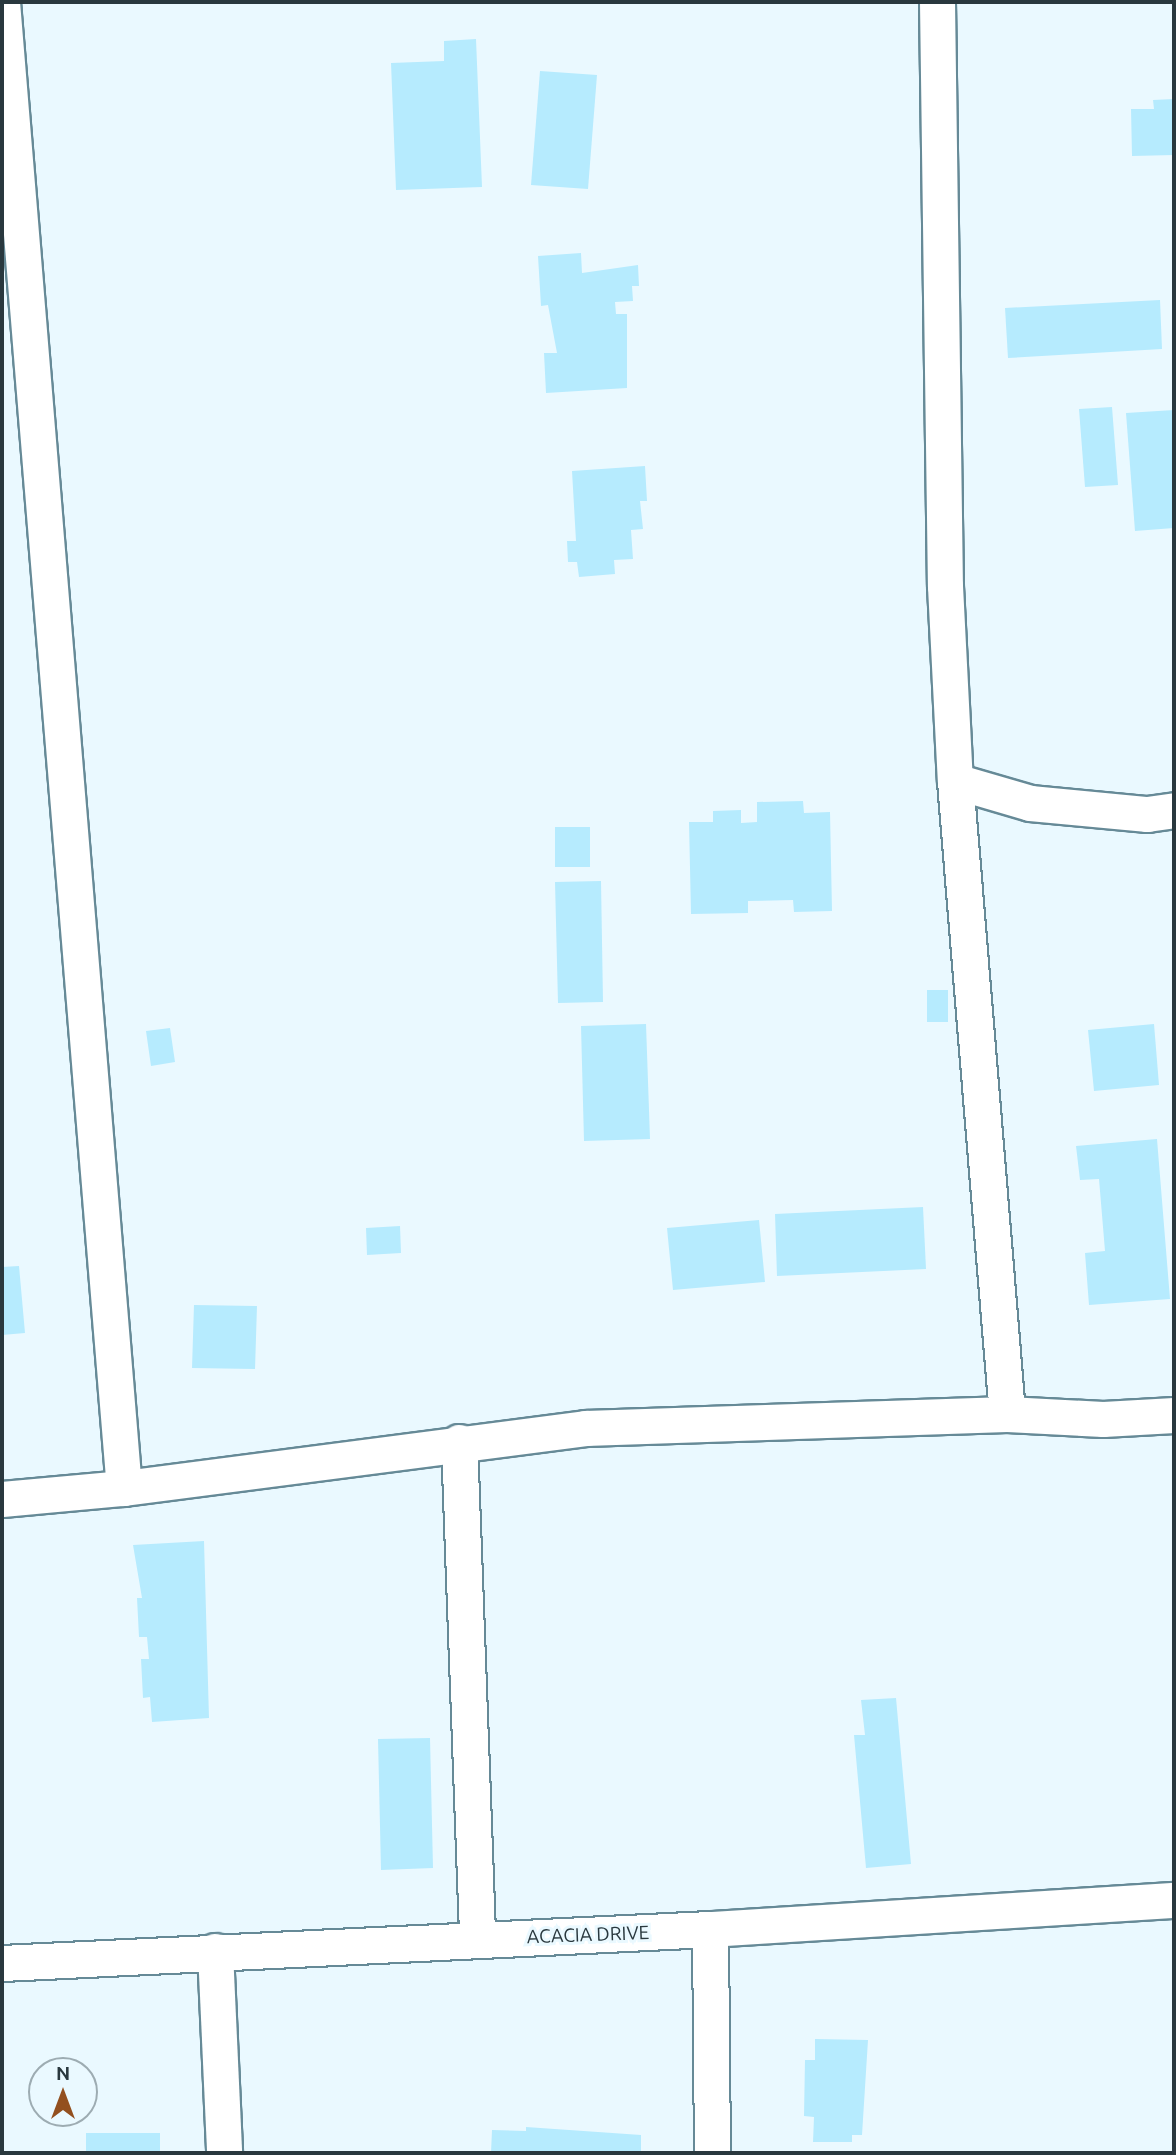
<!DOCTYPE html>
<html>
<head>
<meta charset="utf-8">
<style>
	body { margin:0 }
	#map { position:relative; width:1176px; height:2155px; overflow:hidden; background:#eaf9ff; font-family:Ubuntu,sans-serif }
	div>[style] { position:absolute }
	.building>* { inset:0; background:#b6ebfe }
	.roads { filter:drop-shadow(2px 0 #668a97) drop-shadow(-2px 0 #668a97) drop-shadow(0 2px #668a97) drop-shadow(0 -2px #668a97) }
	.street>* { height:35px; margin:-17.5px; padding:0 17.5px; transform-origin:17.5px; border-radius:17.5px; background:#fff }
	span { translate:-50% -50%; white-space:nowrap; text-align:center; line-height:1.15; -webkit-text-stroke:6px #eaf9ff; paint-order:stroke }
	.street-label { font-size:19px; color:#29383e }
	.frame { position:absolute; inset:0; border:4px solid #29383e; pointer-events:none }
	.north { position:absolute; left:28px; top:2057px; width:70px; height:70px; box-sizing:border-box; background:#eaf9ff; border:2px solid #9dacb2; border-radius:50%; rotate:0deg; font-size:19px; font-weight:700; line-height:28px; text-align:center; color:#29383e }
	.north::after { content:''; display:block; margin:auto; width:24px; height:32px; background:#93501f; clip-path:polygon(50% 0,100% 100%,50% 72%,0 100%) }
</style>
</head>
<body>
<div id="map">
	<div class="building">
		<i style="clip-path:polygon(476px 39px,482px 187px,396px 190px,391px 63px,444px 61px,444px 41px)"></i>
		<i style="clip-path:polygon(540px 71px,597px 75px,588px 189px,531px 185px)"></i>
		<i style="clip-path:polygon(1174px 99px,1174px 155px,1132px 156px,1131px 109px,1154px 109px,1153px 100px)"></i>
		<i style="clip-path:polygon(581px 253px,582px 273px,638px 265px,639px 286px,632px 286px,633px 301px,615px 302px,616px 314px,627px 314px,627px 388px,546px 393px,544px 353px,557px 353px,548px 305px,541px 306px,538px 256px)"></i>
		<i style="clip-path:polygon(1160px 300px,1162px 349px,1008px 358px,1005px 308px)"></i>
		<i style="clip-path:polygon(1112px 407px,1118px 485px,1085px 487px,1079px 409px)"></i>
		<i style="clip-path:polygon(1174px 410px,1174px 528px,1135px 531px,1126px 413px)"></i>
		<i style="clip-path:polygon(645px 466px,647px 501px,640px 501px,643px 529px,631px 530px,633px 559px,614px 560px,615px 574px,579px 577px,577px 562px,568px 562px,567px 541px,576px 541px,572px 471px)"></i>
		<i style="clip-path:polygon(803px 801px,804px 813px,830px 812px,832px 911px,794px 912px,793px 900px,748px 901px,748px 913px,691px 914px,689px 822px,713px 822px,713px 811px,741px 810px,741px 823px,757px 822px,757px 802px)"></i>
		<i style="clip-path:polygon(555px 827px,590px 827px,590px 867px,555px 867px)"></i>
		<i style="clip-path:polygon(601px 881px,603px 1002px,558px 1003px,555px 882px)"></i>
		<i style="clip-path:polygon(927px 990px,948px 990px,948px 1022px,927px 1022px)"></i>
		<i style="clip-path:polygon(646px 1024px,650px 1139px,584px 1141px,581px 1026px)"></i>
		<i style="clip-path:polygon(1154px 1024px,1159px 1085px,1094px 1091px,1088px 1030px)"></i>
		<i style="clip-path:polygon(170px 1028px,175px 1062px,151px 1066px,146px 1031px)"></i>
		<i style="clip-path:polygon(1157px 1139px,1170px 1299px,1089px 1305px,1085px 1253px,1105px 1251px,1099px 1179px,1080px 1180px,1076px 1146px)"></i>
		<i style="clip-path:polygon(923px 1207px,926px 1269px,777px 1276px,775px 1214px)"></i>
		<i style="clip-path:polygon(759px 1220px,765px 1282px,673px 1290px,667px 1228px)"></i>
		<i style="clip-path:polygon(400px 1226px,401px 1253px,367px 1255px,366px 1228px)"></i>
		<i style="clip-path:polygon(19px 1266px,25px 1333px,2px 1335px,2px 1267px)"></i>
		<i style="clip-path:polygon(194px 1305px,257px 1306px,255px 1369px,192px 1368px)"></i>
		<i style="clip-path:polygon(204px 1541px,209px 1718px,152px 1722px,150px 1697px,143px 1698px,141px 1659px,149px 1659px,147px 1637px,139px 1637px,137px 1598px,142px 1598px,133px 1545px)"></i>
		<i style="clip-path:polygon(896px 1698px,911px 1864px,866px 1868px,854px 1735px,865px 1735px,861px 1700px)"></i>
		<i style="clip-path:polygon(430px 1738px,433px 1868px,381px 1870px,378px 1739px)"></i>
		<i style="clip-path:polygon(815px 2039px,868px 2040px,862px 2135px,852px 2135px,852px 2142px,813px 2142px,814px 2117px,804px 2116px,805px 2060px,815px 2060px)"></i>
		<i style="clip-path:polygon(526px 2127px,641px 2135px,641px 2153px,491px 2153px,492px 2130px,526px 2131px)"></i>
		<i style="clip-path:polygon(86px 2133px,160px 2133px,160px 2153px,86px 2153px)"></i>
	</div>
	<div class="roads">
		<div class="street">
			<i style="left:2px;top:2px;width:1491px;rotate:85.31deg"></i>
			<i style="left:937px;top:2px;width:584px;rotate:89.22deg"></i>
			<i style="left:945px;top:586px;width:195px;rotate:87.1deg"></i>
			<i style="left:955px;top:781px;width:635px;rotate:85.3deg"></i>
			<i style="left:955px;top:781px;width:78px;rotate:16.3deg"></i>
			<i style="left:1030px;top:803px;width:118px;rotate:5.4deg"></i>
			<i style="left:1147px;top:814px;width:27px;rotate:-8deg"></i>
			<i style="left:459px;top:1442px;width:497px;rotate:87.9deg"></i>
			<i style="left:2px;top:1499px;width:122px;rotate:-5.2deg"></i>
			<i style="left:124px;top:1488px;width:465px;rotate:-7.4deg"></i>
			<i style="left:585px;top:1428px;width:422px;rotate:-1.9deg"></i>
			<i style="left:1007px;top:1414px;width:96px;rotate:3deg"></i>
			<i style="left:1103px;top:1419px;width:71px;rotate:-3.2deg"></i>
			<i style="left:710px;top:1929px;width:224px;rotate:89.5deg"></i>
			<i style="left:215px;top:1951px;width:202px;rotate:87.4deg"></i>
			<i style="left:2px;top:1963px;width:709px;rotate:-2.75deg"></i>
			<i style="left:710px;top:1929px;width:465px;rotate:-3.6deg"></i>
		</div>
	</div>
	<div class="street-label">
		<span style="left:588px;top:1935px;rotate:-2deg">ACACIA DRIVE</span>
	</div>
	<div class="frame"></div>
	<div class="north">N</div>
</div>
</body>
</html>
